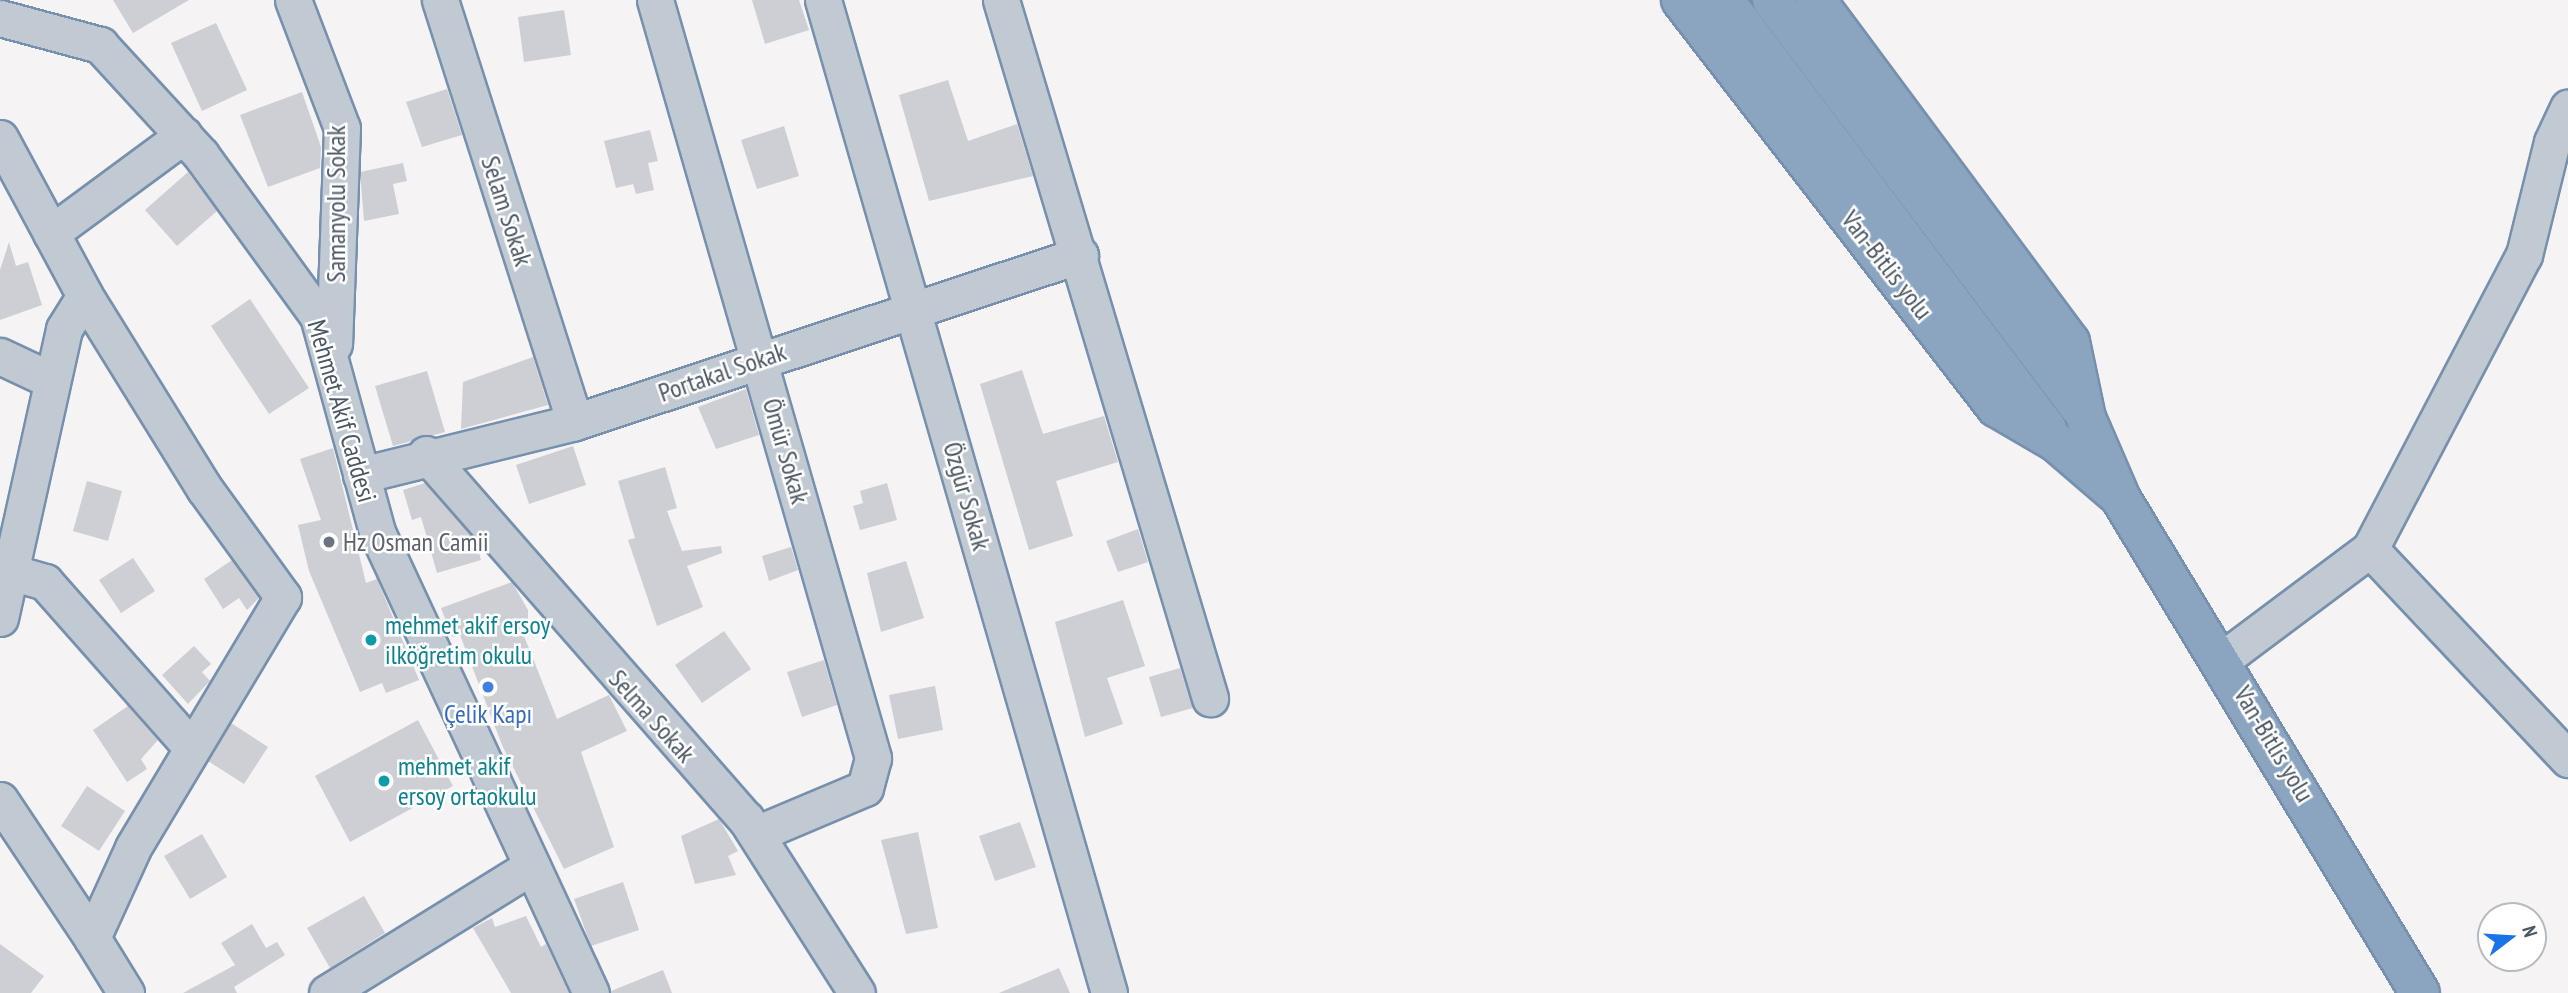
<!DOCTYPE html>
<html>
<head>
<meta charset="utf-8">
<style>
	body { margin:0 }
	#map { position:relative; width:2568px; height:993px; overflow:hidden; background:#f5f3f3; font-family:"PT Sans Narrow",sans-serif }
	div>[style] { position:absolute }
	.building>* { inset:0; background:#cdcfd5 }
	.roads { filter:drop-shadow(2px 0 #7690ad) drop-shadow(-2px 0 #7690ad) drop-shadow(0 2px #7690ad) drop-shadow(0 -2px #7690ad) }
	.minor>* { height:35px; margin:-17.5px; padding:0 17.5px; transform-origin:17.5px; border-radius:17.5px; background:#c1cad2 }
	.highway>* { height:38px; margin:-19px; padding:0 19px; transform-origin:19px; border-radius:19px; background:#8ba5c1 }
	.dots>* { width:19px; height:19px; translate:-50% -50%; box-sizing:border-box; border:4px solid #fff; border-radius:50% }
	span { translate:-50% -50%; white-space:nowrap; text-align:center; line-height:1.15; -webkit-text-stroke:5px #fff; paint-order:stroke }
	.street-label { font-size:26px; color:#4a5661 }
	.worship-label { font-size:26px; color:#5b616d }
	.left { translate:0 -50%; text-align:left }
	.culture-label { font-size:26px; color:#0d838f }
	.shop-label { font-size:26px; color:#366cbe }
	.north { position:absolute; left:2477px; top:902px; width:70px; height:70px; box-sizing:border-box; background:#fff; border:2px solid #b7bbc0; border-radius:50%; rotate:73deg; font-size:19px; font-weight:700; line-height:28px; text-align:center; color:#4a5661 }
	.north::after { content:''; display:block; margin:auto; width:24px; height:32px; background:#1a73e8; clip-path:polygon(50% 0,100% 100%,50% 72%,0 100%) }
</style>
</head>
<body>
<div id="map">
	<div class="building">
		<i style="clip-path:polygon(113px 0,189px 0,133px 33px)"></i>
		<i style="clip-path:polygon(752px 0,799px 0,809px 30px,765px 44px)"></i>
		<i style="clip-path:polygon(564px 10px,571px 55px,524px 62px,518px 17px)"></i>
		<i style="clip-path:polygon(216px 23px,247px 90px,202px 111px,171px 43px)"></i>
		<i style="clip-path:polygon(948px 80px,968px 141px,1017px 124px,1033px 176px,929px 201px,899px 95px)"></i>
		<i style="clip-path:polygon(447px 89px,462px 135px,422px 147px,406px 102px)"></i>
		<i style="clip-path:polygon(302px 92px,321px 147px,320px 168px,268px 187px,240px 115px)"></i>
		<i style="clip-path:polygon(784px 126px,799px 176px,757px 189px,741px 140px)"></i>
		<i style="clip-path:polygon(650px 130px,658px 161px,648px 163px,654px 190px,636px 194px,633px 184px,616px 188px,604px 141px)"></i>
		<i style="clip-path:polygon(403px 163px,407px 181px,393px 184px,399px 214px,364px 221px,360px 172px)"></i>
		<i style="clip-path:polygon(188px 172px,217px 211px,177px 246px,145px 210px)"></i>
		<i style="clip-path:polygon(9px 242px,16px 266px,28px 262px,42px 305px,0 320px,0 270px)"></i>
		<i style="clip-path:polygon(250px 299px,309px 388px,269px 414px,211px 326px)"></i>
		<i style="clip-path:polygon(533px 357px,548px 405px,461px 429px,463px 382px)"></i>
		<i style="clip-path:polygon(1022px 370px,1043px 434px,1104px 416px,1118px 462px,1056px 481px,1073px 536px,1029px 550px,980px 384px)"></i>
		<i style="clip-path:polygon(427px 371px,445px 432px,393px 446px,375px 386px)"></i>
		<i style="clip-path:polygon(746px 389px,759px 435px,716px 449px,698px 407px)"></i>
		<i style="clip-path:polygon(573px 446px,586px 485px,529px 504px,516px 465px)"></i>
		<i style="clip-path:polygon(333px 448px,366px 583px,377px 579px,419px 680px,386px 693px,382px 683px,360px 692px,309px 571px,298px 525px,321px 520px,300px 459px)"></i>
		<i style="clip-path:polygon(665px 467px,677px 508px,667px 511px,682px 551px,721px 546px,722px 553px,687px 566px,703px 607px,657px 626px,628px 540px,635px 538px,618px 481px)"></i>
		<i style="clip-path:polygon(87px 481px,122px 491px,108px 541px,73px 531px)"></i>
		<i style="clip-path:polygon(425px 483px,476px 541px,481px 560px,437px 573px,421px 517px,412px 520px,403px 490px)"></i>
		<i style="clip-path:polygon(887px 483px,897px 520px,860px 530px,853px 506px,863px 503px,860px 491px)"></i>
		<i style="clip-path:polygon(1138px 529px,1148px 562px,1118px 572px,1106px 541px)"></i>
		<i style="clip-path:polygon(791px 547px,798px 570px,769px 581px,762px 556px)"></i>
		<i style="clip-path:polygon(133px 558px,155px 591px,121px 613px,99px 580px)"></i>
		<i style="clip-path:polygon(232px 560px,259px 598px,247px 610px,239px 598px,223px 609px,204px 579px)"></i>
		<i style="clip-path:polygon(906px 561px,924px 618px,881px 632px,867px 573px)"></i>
		<i style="clip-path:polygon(512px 582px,528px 610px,528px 624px,520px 626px,557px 719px,609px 695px,627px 731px,581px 752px,614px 847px,564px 869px,502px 745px,460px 635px,452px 637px,441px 608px)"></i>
		<i style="clip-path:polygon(1123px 600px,1145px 666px,1107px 678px,1123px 724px,1085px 737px,1055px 622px)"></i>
		<i style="clip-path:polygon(724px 631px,751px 669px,702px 703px,675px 665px)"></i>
		<i style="clip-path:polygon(194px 646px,211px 664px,202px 672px,210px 681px,188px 704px,162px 675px)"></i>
		<i style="clip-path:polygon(824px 660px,837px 705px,802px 717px,787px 672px)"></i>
		<i style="clip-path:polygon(1180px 668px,1193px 708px,1161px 717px,1149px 677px)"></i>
		<i style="clip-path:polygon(935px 686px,943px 730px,898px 739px,889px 695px)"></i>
		<i style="clip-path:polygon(128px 706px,158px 740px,141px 759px,147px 769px,127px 782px,93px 730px)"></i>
		<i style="clip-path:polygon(418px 720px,453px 786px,350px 842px,315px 776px)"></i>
		<i style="clip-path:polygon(231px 723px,268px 747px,244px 784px,208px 761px)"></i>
		<i style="clip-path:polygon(87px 786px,125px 811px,99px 851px,61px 826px)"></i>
		<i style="clip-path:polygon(719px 819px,738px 851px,728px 856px,736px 875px,695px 884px,681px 836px)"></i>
		<i style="clip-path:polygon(1020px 822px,1036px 867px,995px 881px,979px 836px)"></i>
		<i style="clip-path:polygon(918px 832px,938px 928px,906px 934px,881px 840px)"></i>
		<i style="clip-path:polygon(202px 834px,227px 877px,190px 899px,164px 856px)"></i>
		<i style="clip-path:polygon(623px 882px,639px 930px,591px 946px,574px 899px)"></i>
		<i style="clip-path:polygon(364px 896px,385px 933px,330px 968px,307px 928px)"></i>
		<i style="clip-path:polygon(526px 916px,541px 947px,546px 944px,569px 993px,511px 993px,473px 928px,492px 918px,495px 927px)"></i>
		<i style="clip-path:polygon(252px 924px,266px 948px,277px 942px,285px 955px,234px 987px,237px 993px,183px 993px,235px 965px,221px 943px)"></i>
		<i style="clip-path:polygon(0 944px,44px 976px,31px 993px,0 993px)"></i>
		<i style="clip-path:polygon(1059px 968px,1070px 993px,999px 993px)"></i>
		<i style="clip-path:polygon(663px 970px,672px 993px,611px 993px,611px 991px)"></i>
	</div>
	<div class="roads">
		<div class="minor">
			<i style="left:293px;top:0;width:137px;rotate:69.1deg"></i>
			<i style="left:342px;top:128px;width:216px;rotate:92.1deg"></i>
			<i style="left:440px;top:0;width:443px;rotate:72.3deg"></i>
			<i style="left:655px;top:0;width:789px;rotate:73.95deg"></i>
			<i style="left:873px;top:758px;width:31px;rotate:105deg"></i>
			<i style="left:865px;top:788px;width:118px;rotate:157.1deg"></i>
			<i style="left:823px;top:0;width:1033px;rotate:73.93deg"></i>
			<i style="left:1001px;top:0;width:729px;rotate:73.33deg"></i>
			<i style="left:0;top:18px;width:104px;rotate:15.1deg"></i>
			<i style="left:100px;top:45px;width:149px;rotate:47.4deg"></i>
			<i style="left:201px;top:155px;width:199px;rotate:54deg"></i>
			<i style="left:318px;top:316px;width:224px;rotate:74.7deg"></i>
			<i style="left:377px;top:532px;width:508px;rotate:65.1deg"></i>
			<i style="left:0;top:138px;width:179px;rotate:61.7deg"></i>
			<i style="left:85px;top:296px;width:226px;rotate:58.2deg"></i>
			<i style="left:204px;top:488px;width:135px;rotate:54.1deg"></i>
			<i style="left:283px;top:597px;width:292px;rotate:120.9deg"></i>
			<i style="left:133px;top:848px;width:99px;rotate:114.5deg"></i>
			<i style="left:92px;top:938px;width:65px;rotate:58.3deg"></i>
			<i style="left:51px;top:233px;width:165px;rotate:-36.4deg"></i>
			<i style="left:0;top:356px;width:56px;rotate:25.2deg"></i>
			<i style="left:426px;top:454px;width:485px;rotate:48.8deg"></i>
			<i style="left:746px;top:819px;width:206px;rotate:57.5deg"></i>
			<i style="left:361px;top:475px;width:220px;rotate:-13.9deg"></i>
			<i style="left:575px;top:422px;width:532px;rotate:-18.3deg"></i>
			<i style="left:2370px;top:549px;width:332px;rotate:-62.4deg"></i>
			<i style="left:2524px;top:255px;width:116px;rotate:-76.1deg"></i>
			<i style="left:2552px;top:142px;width:38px;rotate:-65deg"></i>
			<i style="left:0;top:569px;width:47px;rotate:16.1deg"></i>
			<i style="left:45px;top:582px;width:220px;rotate:48.5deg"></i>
			<i style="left:0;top:618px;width:296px;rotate:-77.5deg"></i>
			<i style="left:64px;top:329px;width:39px;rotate:-58deg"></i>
			<i style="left:2223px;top:659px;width:184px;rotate:-36.8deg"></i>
			<i style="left:2370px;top:549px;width:289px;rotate:46.7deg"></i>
			<i style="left:0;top:800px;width:166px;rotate:56.3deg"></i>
			<i style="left:327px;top:993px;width:241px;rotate:-31.8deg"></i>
		</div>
		<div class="highway">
			<i style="left:1681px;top:0;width:515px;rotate:52.26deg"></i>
			<i style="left:1996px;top:407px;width:69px;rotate:30.3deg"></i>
			<i style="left:2056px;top:442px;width:78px;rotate:40.8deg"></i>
			<i style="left:1724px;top:0;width:537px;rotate:53.02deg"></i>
			<i style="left:1772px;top:0;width:510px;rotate:52.97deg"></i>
			<i style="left:1816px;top:0;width:426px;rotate:53.4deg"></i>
			<i style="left:2070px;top:342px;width:78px;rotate:78.1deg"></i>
			<i style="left:2086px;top:418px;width:88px;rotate:66.6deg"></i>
			<i style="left:2121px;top:499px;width:577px;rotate:58.82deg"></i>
		</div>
	</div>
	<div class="dots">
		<i style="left:329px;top:542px;background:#6b7280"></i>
		<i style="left:371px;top:640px;background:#0f9aa8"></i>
		<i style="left:488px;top:687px;background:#3f7fe0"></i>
		<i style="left:384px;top:781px;background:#0f9aa8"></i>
	</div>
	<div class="street-label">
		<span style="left:336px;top:204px;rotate:-90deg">Samanyolu Sokak</span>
		<span style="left:507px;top:211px;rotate:72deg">Selam Sokak</span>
		<span style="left:1887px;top:265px;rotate:52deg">Van-Bitlis yolu</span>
		<span style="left:722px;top:372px;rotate:-19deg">Portakal Sokak</span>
		<span style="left:342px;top:411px;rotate:74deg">Mehmet Akif Caddesi</span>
		<span style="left:786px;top:451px;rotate:74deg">Ömür Sokak</span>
		<span style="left:967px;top:496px;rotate:74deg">Özgür Sokak</span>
		<span style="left:652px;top:716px;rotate:48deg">Selma Sokak</span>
		<span style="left:2274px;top:744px;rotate:59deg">Van-Bitlis yolu</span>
	</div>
	<div class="worship-label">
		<span class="left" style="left:343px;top:542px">Hz Osman Camii</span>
	</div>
	<div class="culture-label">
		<span class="left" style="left:385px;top:640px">mehmet akif ersoy<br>ilköğretim okulu</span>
		<span class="left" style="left:398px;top:781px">mehmet akif<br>ersoy ortaokulu</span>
	</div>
	<div class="shop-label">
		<span style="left:488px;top:714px">Çelik Kapı</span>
	</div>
	<div class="north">N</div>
</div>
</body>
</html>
